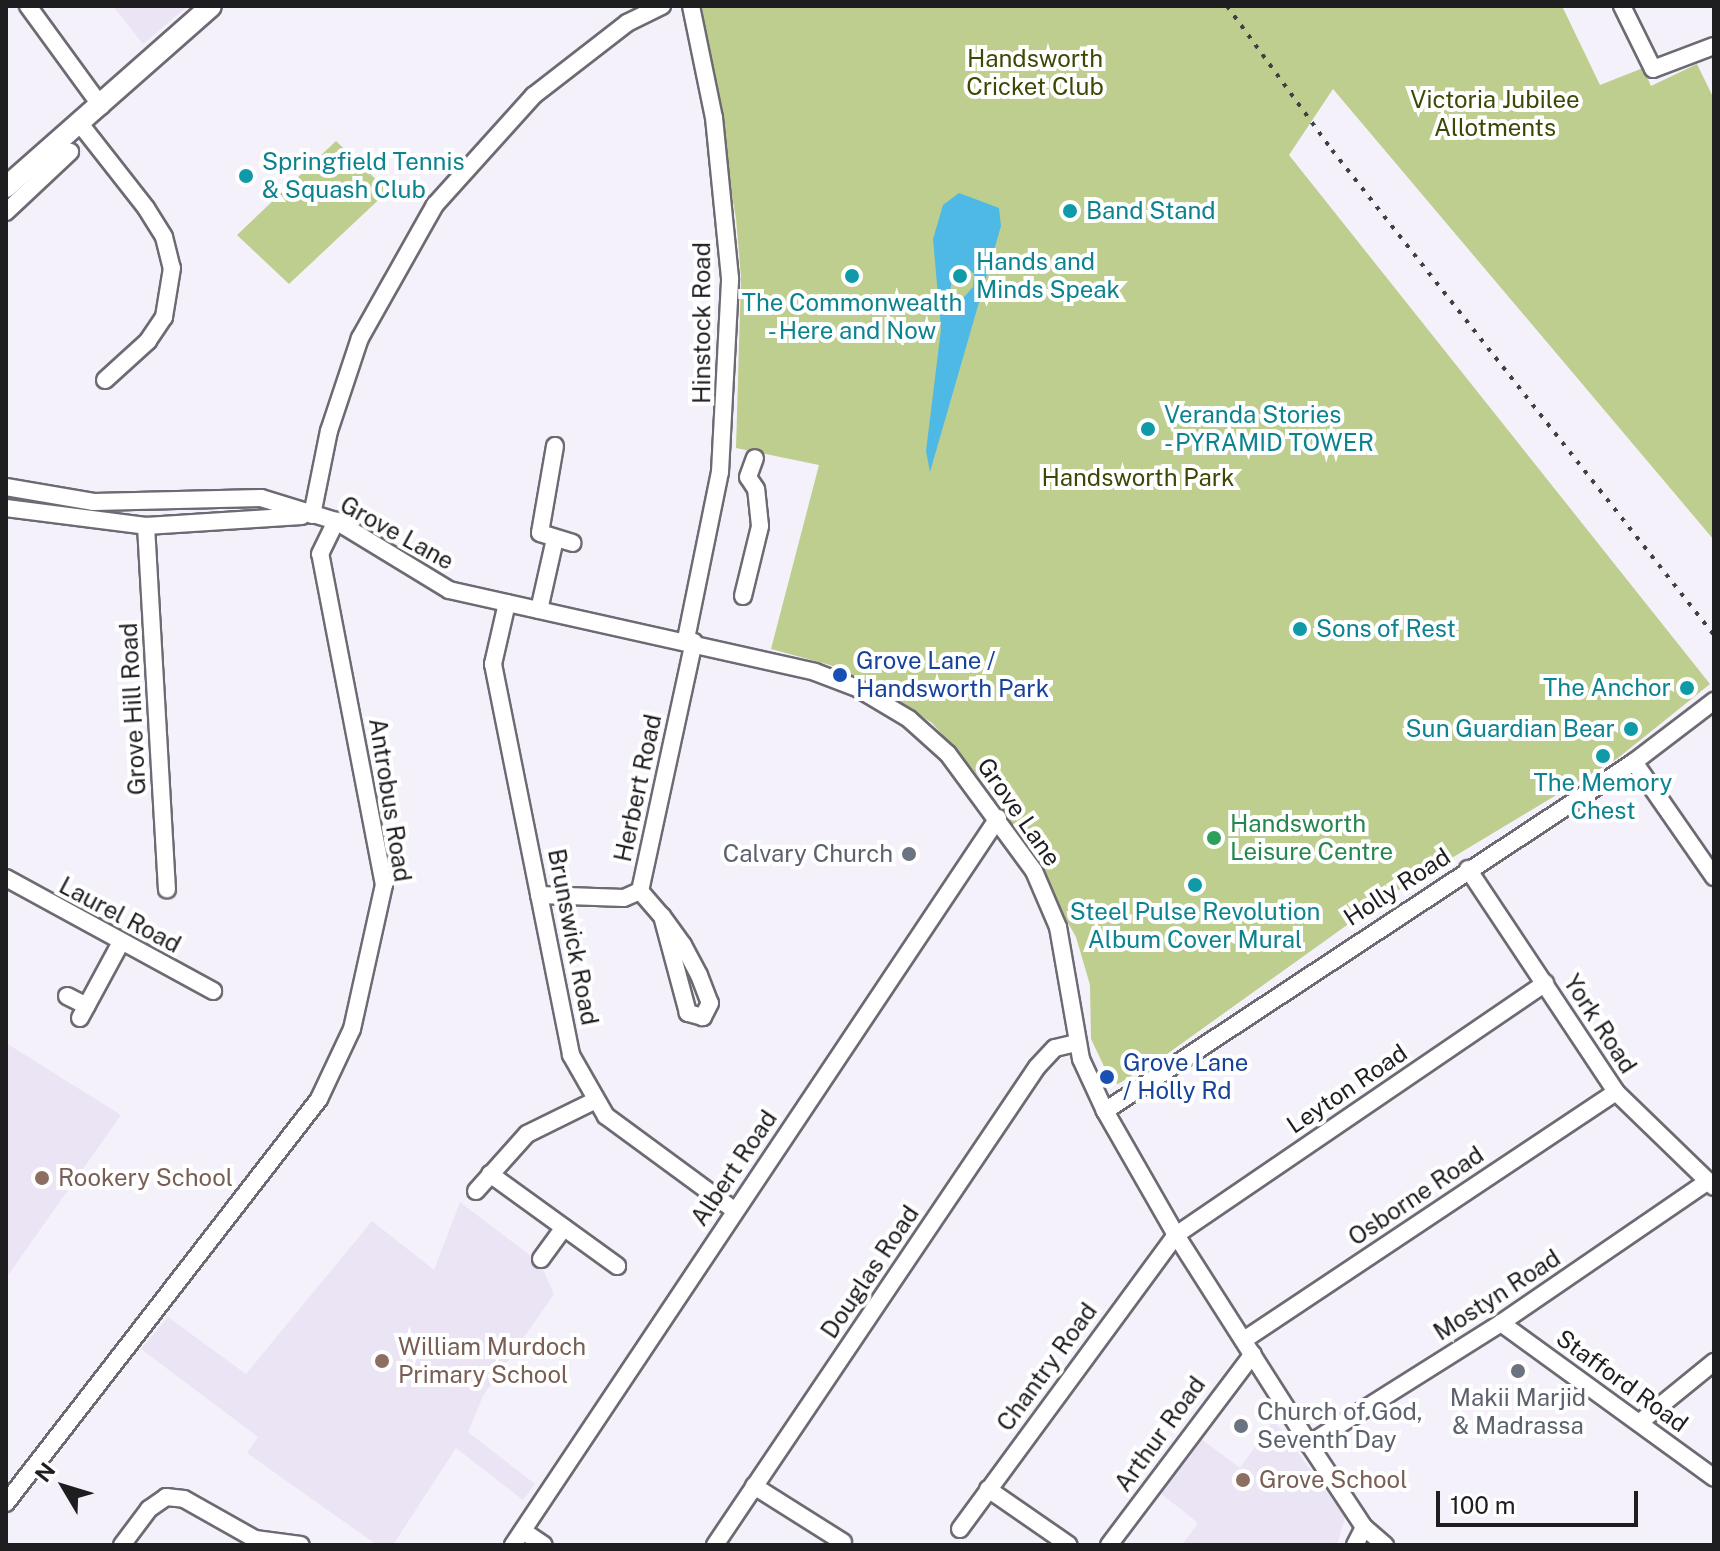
<!DOCTYPE html>
<html>
<head>
<meta charset="utf-8">
<style>
	body { margin:0 }
	#map { position:relative; width:1720px; height:1551px; overflow:hidden; background:#f5f1fb; font-family:"Public Sans",sans-serif }
	div>[style] { position:absolute }
	.built>* { inset:0; background:#eae4f4 }
	.green>* { inset:0; background:#bdce8f }
	.water>* { inset:0; background:#4fb9e5 }
	.roads { filter:drop-shadow(2px 0 #6e6a73) drop-shadow(-2px 0 #6e6a73) drop-shadow(0 2px #6e6a73) drop-shadow(0 -2px #6e6a73) }
	.minor>* { height:16px; margin:-8px; padding:0 8px; transform-origin:8px; border-radius:8px; background:#fff }
	.major>* { height:20px; margin:-10px; padding:0 10px; transform-origin:10px; border-radius:10px; background:#fff }
	.rail>* { height:4px; margin-top:-2px; transform-origin:0; background:repeating-linear-gradient(90deg,#413f43 0 4px,transparent 0 12px) }
	.dots>* { width:22px; height:22px; translate:-50% -50%; box-sizing:border-box; border:4px solid #fff; border-radius:50% }
	span { translate:-50% -50%; white-space:nowrap; text-align:center; line-height:1.15; -webkit-text-stroke:8px #fff; paint-order:stroke }
	.park-label { font-size:24px; color:#3c4804 }
	.culture-label { font-size:24px; color:#0d838f }
	.left { translate:0 -50%; text-align:left }
	.right { translate:-100% -50%; text-align:right }
	.street-label { font-size:24px; color:#1e1d20 }
	.transit-label { font-size:24px; color:#164399 }
	.leisure-label { font-size:24px; color:#27864d }
	.worship-label { font-size:24px; color:#5b616d }
	.education-label { font-size:24px; color:#785e54 }
	.frame { position:absolute; inset:0; border:8px solid #1e1d20; pointer-events:none }
	.north { position:absolute; left:24px; top:1447px; width:80px; height:80px; -webkit-text-stroke:6px #fff; paint-order:stroke; rotate:308deg; font-size:22px; font-weight:700; line-height:32px; text-align:center; color:#1e1d20 }
	.north::after { content:''; display:block; margin:auto; width:28px; height:36px; background:#1e1d20; clip-path:polygon(50% 0,100% 100%,50% 72%,0 100%) }
	.scale { position:absolute; left:1436px; top:1491px; width:202px; height:36px; box-sizing:border-box; border:4px solid #1e1d20; border-top:0; padding-left:10px; font-size:24px; line-height:28px; white-space:nowrap; color:#1e1d20; -webkit-text-stroke:6px #fff; paint-order:stroke }
</style>
</head>
<body>
<div id="map">
	<div class="built">
		<i style="clip-path:polygon(113px 6px,188px 6px,143px 44px)"></i>
		<i style="clip-path:polygon(6px 1043px,121px 1115px,6px 1278px)"></i>
		<i style="clip-path:polygon(460px 1202px,540px 1263px,554px 1294px,483px 1396px,468px 1432px,535px 1484px,523px 1500px,456px 1448px,393px 1545px,377px 1545px,247px 1453px,258px 1437px,141px 1349px,168px 1317px,246px 1374px,372px 1221px,434px 1270px)"></i>
		<i style="clip-path:polygon(1274px 1420px,1345px 1517px,1337px 1545px,1182px 1545px,1198px 1523px,1159px 1492px,1200px 1438px,1240px 1468px)"></i>
	</div>
	<div class="green">
		<i style="clip-path:polygon(700px 6px,1562px 6px,1600px 85px,1643px 68px,1651px 86px,1697px 64px,1714px 99px,1714px 540px,1333px 89px,1289px 155px,1710px 684px,1618px 758px,1382px 900px,1167px 1054px,1118px 1084px,1111px 1081px,1091px 1039px,1090px 985px,1076px 937px,997px 797px,932px 723px,885px 692px,830px 665px,771px 649px,819px 465px,736px 448px,741px 277px,736px 219px)"></i>
		<i style="clip-path:polygon(336px 141px,388px 191px,289px 284px,237px 235px)"></i>
	</div>
	<div class="water">
		<i style="clip-path:polygon(evenodd,959px 193px,999px 208px,1001px 226px,930px 472px,926px 451px,941px 329px,933px 239px,943px 205px,959px 193px,966px 266px,974px 274px,973px 287px,957px 305px,950px 295px,952px 275px,966px 266px)"></i>
	</div>
	<div class="roads">
		<div class="minor">
			<i style="left:28px;top:6px;width:124px;rotate:53.9deg"></i>
			<i style="left:1622px;top:6px;width:70px;rotate:63.8deg"></i>
			<i style="left:1653px;top:69px;width:65px;rotate:-20.7deg"></i>
			<i style="left:81px;top:125px;width:105px;rotate:51.9deg"></i>
			<i style="left:146px;top:208px;width:34px;rotate:58deg"></i>
			<i style="left:164px;top:237px;width:32px;rotate:76deg"></i>
			<i style="left:172px;top:268px;width:50px;rotate:99.3deg"></i>
			<i style="left:164px;top:317px;width:29px;rotate:124deg"></i>
			<i style="left:148px;top:341px;width:58px;rotate:137.8deg"></i>
			<i style="left:6px;top:212px;width:88px;rotate:-43.2deg"></i>
			<i style="left:555px;top:446px;width:88px;rotate:99.8deg"></i>
			<i style="left:540px;top:533px;width:34px;rotate:17deg"></i>
			<i style="left:6px;top:487px;width:89px;rotate:9.7deg"></i>
			<i style="left:94px;top:502px;width:167px;rotate:-1.4deg"></i>
			<i style="left:261px;top:498px;width:78px;rotate:17deg"></i>
			<i style="left:336px;top:521px;width:132px;rotate:31.4deg"></i>
			<i style="left:449px;top:590px;width:375px;rotate:12.6deg"></i>
			<i style="left:815px;top:672px;width:45px;rotate:20.9deg"></i>
			<i style="left:857px;top:688px;width:61px;rotate:30.8deg"></i>
			<i style="left:909px;top:719px;width:52px;rotate:41.9deg"></i>
			<i style="left:948px;top:754px;width:145px;rotate:53.7deg"></i>
			<i style="left:1034px;top:871px;width:61px;rotate:66.8deg"></i>
			<i style="left:1058px;top:927px;width:134px;rotate:80.1deg"></i>
			<i style="left:1081px;top:1059px;width:57px;rotate:65.2deg"></i>
			<i style="left:1105px;top:1111px;width:143px;rotate:60.2deg"></i>
			<i style="left:1176px;top:1235px;width:248px;rotate:57.5deg"></i>
			<i style="left:1309px;top:1444px;width:100px;rotate:56.5deg"></i>
			<i style="left:1364px;top:1527px;width:28px;rotate:41deg"></i>
			<i style="left:6px;top:508px;width:141px;rotate:7.3deg"></i>
			<i style="left:146px;top:526px;width:156px;rotate:-3.7deg"></i>
			<i style="left:312px;top:515px;width:86px;rotate:-78.6deg"></i>
			<i style="left:329px;top:431px;width:98px;rotate:-71.6deg"></i>
			<i style="left:360px;top:338px;width:153px;rotate:-60.6deg"></i>
			<i style="left:435px;top:205px;width:147px;rotate:-48deg"></i>
			<i style="left:533px;top:96px;width:119px;rotate:-37.8deg"></i>
			<i style="left:627px;top:23px;width:39px;rotate:-26deg"></i>
			<i style="left:146px;top:526px;width:364px;rotate:86.7deg"></i>
			<i style="left:743px;top:596px;width:72px;rotate:-76.3deg"></i>
			<i style="left:760px;top:526px;width:37px;rotate:-96deg"></i>
			<i style="left:756px;top:489px;width:14px;rotate:-124deg"></i>
			<i style="left:748px;top:477px;width:20px;rotate:-70deg"></i>
			<i style="left:507px;top:603px;width:63px;rotate:102.9deg"></i>
			<i style="left:493px;top:664px;width:399px;rotate:78.7deg"></i>
			<i style="left:571px;top:1055px;width:70px;rotate:60.2deg"></i>
			<i style="left:606px;top:1116px;width:159px;rotate:36.3deg"></i>
			<i style="left:539px;top:610px;width:73px;rotate:-77.3deg"></i>
			<i style="left:686px;top:639px;width:170px;rotate:-78.5deg"></i>
			<i style="left:720px;top:472px;width:194px;rotate:-87deg"></i>
			<i style="left:730px;top:278px;width:161px;rotate:-95.7deg"></i>
			<i style="left:714px;top:118px;width:114px;rotate:-101.6deg"></i>
			<i style="left:1634px;top:762px;width:140px;rotate:55.2deg"></i>
			<i style="left:1468px;top:869px;width:268px;rotate:56.4deg"></i>
			<i style="left:1616px;top:1092px;width:136px;rotate:44.1deg"></i>
			<i style="left:6px;top:878px;width:236px;rotate:28.6deg"></i>
			<i style="left:640px;top:891px;width:33px;rotate:49deg"></i>
			<i style="left:662px;top:916px;width:36px;rotate:54deg"></i>
			<i style="left:683px;top:945px;width:34px;rotate:62deg"></i>
			<i style="left:699px;top:975px;width:30px;rotate:69deg"></i>
			<i style="left:710px;top:1003px;width:16px;rotate:117deg"></i>
			<i style="left:703px;top:1017px;width:16px;rotate:-165deg"></i>
			<i style="left:688px;top:1013px;width:100px;rotate:-105deg"></i>
			<i style="left:640px;top:891px;width:255px;rotate:-77.8deg"></i>
			<i style="left:539px;top:895px;width:85px;rotate:2deg"></i>
			<i style="left:624px;top:898px;width:17px;rotate:-24deg"></i>
			<i style="left:67px;top:996px;width:22px;rotate:27deg"></i>
			<i style="left:80px;top:1018px;width:84px;rotate:-61.6deg"></i>
			<i style="left:1105px;top:1111px;width:634px;rotate:-33.41deg"></i>
			<i style="left:1634px;top:762px;width:101px;rotate:-37.3deg"></i>
			<i style="left:490px;top:1174px;width:157px;rotate:35.9deg"></i>
			<i style="left:476px;top:1191px;width:76px;rotate:-48.2deg"></i>
			<i style="left:527px;top:1134px;width:75px;rotate:-26.2deg"></i>
			<i style="left:541px;top:1259px;width:39px;rotate:-54deg"></i>
			<i style="left:1501px;top:1323px;width:263px;rotate:36deg"></i>
			<i style="left:1244px;top:1340px;width:447px;rotate:-33.7deg"></i>
			<i style="left:1639px;top:1423px;width:97px;rotate:-39.1deg"></i>
			<i style="left:1309px;top:1444px;width:227px;rotate:-32.2deg"></i>
			<i style="left:1501px;top:1323px;width:251px;rotate:-34.4deg"></i>
			<i style="left:754px;top:1486px;width:105px;rotate:32.2deg"></i>
			<i style="left:988px;top:1489px;width:98px;rotate:34.7deg"></i>
			<i style="left:6px;top:1503px;width:511px;rotate:-52.23deg"></i>
			<i style="left:319px;top:1099px;width:77px;rotate:-64.8deg"></i>
			<i style="left:352px;top:1029px;width:148px;rotate:-77.5deg"></i>
			<i style="left:384px;top:885px;width:337px;rotate:-100.9deg"></i>
			<i style="left:320px;top:554px;width:37px;rotate:-64deg"></i>
			<i style="left:960px;top:1529px;width:365px;rotate:-53.7deg"></i>
			<i style="left:1176px;top:1235px;width:447px;rotate:-34.3deg"></i>
			<i style="left:523px;top:1531px;width:25px;rotate:34deg"></i>
			<i style="left:122px;top:1545px;width:45px;rotate:-53.1deg"></i>
			<i style="left:149px;top:1509px;width:21px;rotate:-35deg"></i>
			<i style="left:166px;top:1497px;width:18px;rotate:6deg"></i>
			<i style="left:184px;top:1499px;width:81px;rotate:29.4deg"></i>
			<i style="left:255px;top:1539px;width:46px;rotate:7.4deg"></i>
			<i style="left:513px;top:1545px;width:874px;rotate:-56.29deg"></i>
			<i style="left:715px;top:1545px;width:576px;rotate:-56.03deg"></i>
			<i style="left:1037px;top:1067px;width:26px;rotate:-47deg"></i>
			<i style="left:1055px;top:1048px;width:23px;rotate:-13deg"></i>
			<i style="left:1109px;top:1545px;width:239px;rotate:-53deg"></i>
			<i style="left:1355px;top:1545px;width:20px;rotate:-63deg"></i>
		</div>
		<div class="major">
			<i style="left:6px;top:187px;width:273px;rotate:-41.4deg"></i>
		</div>
	</div>
	<div class="rail">
		<i style="left:1227px;top:6px;width:178px;rotate:53.9deg"></i>
		<i style="left:1332px;top:150px;width:617px;rotate:51.78deg"></i>
	</div>
	<div class="dots">
		<i style="left:246px;top:176px;background:#0f9aa8"></i>
		<i style="left:1070px;top:211px;background:#0f9aa8"></i>
		<i style="left:852px;top:276px;background:#0f9aa8"></i>
		<i style="left:960px;top:276px;background:#0f9aa8"></i>
		<i style="left:1148px;top:429px;background:#0f9aa8"></i>
		<i style="left:1300px;top:629px;background:#0f9aa8"></i>
		<i style="left:840px;top:675px;background:#1a4fb4"></i>
		<i style="left:1687px;top:688px;background:#0f9aa8"></i>
		<i style="left:1631px;top:729px;background:#0f9aa8"></i>
		<i style="left:1603px;top:756px;background:#0f9aa8"></i>
		<i style="left:1214px;top:838px;background:#2e9e5b"></i>
		<i style="left:909px;top:854px;background:#6b7280"></i>
		<i style="left:1195px;top:885px;background:#0f9aa8"></i>
		<i style="left:1107px;top:1077px;background:#1a4fb4"></i>
		<i style="left:42px;top:1178px;background:#8d6e63"></i>
		<i style="left:382px;top:1361px;background:#8d6e63"></i>
		<i style="left:1518px;top:1371px;background:#6b7280"></i>
		<i style="left:1241px;top:1426px;background:#6b7280"></i>
		<i style="left:1243px;top:1480px;background:#8d6e63"></i>
	</div>
	<div class="park-label">
		<span style="left:1035px;top:73px">Handsworth<br>Cricket Club</span>
		<span style="left:1495px;top:114px">Victoria Jubilee<br>Allotments</span>
		<span style="left:1138px;top:478px">Handsworth Park</span>
	</div>
	<div class="culture-label">
		<span class="left" style="left:262px;top:176px">Springfield Tennis<br>&amp; Squash Club</span>
		<span class="left" style="left:1086px;top:211px">Band Stand</span>
		<span class="left" style="left:976px;top:276px">Hands and<br>Minds Speak</span>
		<span style="left:852px;top:317px">The Commonwealth<br>- Here and Now</span>
		<span class="left" style="left:1164px;top:429px">Veranda Stories<br>- PYRAMID TOWER</span>
		<span class="left" style="left:1316px;top:629px">Sons of Rest</span>
		<span class="right" style="left:1671px;top:688px">The Anchor</span>
		<span class="right" style="left:1615px;top:729px">Sun Guardian Bear</span>
		<span style="left:1603px;top:797px">The Memory<br>Chest</span>
		<span style="left:1195px;top:926px">Steel Pulse Revolution<br>Album Cover Mural</span>
	</div>
	<div class="street-label">
		<span style="left:702px;top:323px;rotate:-90deg">Hinstock Road</span>
		<span style="left:397px;top:533px;rotate:29deg">Grove Lane</span>
		<span style="left:133px;top:709px;rotate:-93deg">Grove Hill Road</span>
		<span style="left:638px;top:788px;rotate:-78deg">Herbert Road</span>
		<span style="left:390px;top:800px;rotate:81deg">Antrobus Road</span>
		<span style="left:1019px;top:812px;rotate:55deg">Grove Lane</span>
		<span style="left:1397px;top:887px;rotate:-33deg">Holly Road</span>
		<span style="left:120px;top:915px;rotate:28deg">Laurel Road</span>
		<span style="left:573px;top:937px;rotate:79deg">Brunswick Road</span>
		<span style="left:1600px;top:1024px;rotate:57deg">York Road</span>
		<span style="left:1347px;top:1089px;rotate:-34deg">Leyton Road</span>
		<span style="left:734px;top:1168px;rotate:-56deg">Albert Road</span>
		<span style="left:1416px;top:1196px;rotate:-34deg">Osborne Road</span>
		<span style="left:870px;top:1272px;rotate:-56deg">Douglas Road</span>
		<span style="left:1497px;top:1295px;rotate:-33deg">Mostyn Road</span>
		<span style="left:1047px;top:1367px;rotate:-54deg">Chantry Road</span>
		<span style="left:1622px;top:1381px;rotate:36deg">Stafford Road</span>
		<span style="left:1160px;top:1434px;rotate:-54deg">Arthur Road</span>
	</div>
	<div class="transit-label">
		<span class="left" style="left:856px;top:675px">Grove Lane /<br>Handsworth Park</span>
		<span class="left" style="left:1123px;top:1077px">Grove Lane<br>/ Holly Rd</span>
	</div>
	<div class="leisure-label">
		<span class="left" style="left:1230px;top:838px">Handsworth<br>Leisure Centre</span>
	</div>
	<div class="worship-label">
		<span class="right" style="left:893px;top:854px">Calvary Church</span>
		<span style="left:1518px;top:1412px">Makii Marjid<br>&amp; Madrassa</span>
		<span class="left" style="left:1257px;top:1426px">Church of God,<br>Seventh Day</span>
	</div>
	<div class="education-label">
		<span class="left" style="left:58px;top:1178px">Rookery School</span>
		<span class="left" style="left:398px;top:1361px">William Murdoch<br>Primary School</span>
		<span class="left" style="left:1259px;top:1480px">Grove School</span>
	</div>
	<div class="frame"></div>
	<div class="north">N</div>
	<div class="scale">100 m</div>
</div>
</body>
</html>
